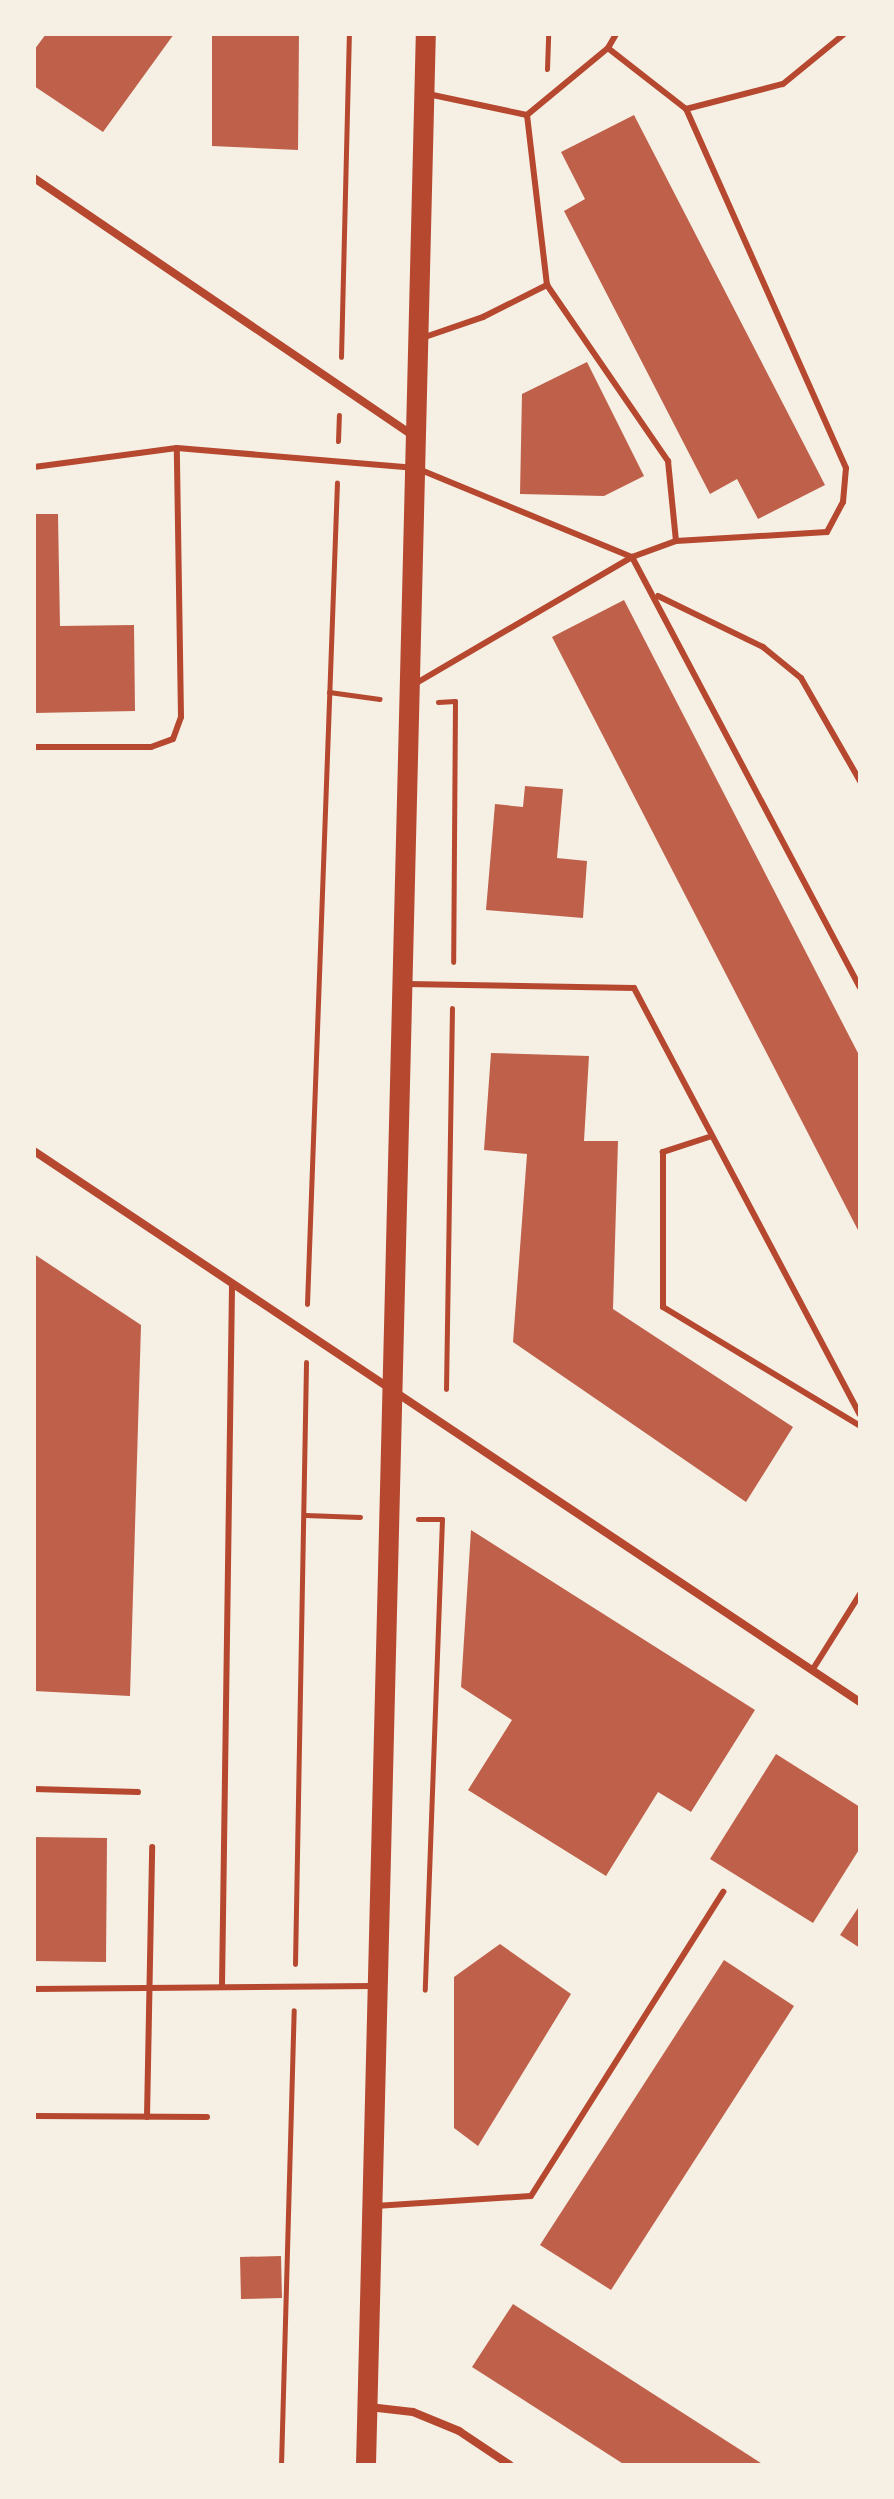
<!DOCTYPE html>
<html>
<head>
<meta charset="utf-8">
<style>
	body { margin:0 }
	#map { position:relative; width:894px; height:2499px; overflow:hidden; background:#f6efe4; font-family:Mulish,sans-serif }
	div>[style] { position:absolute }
	.building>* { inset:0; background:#bf614a }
	.path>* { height:5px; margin:-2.5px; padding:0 2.5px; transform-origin:2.5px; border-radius:2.5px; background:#b5482f }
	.service>* { height:6px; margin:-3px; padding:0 3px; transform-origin:3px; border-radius:3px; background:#b5482f }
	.minor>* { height:8px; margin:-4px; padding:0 4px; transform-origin:4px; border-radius:4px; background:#b5482f }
	.primary>* { height:20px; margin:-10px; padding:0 10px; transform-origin:10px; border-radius:10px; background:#b5482f }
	span { translate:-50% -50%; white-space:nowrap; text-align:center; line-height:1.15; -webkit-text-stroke:8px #f6efe4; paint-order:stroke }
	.frame { position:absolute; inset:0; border:36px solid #f6efe4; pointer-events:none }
</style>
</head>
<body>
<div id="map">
	<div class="building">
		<i style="clip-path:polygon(46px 34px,174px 34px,103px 132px,34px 86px,34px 50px)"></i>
		<i style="clip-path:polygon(212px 34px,299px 34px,298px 150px,212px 146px)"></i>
		<i style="clip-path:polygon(634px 115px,825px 485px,758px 519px,737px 479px,710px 494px,564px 211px,585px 199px,561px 152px)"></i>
		<i style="clip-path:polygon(587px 362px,644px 476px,604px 496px,520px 494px,522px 394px)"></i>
		<i style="clip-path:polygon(34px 514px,58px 514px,60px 626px,134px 625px,135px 711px,34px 713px)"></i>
		<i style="clip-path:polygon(624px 600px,860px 1057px,860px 1234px,552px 637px)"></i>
		<i style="clip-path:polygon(525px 786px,563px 789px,557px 858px,587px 861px,583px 918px,486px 910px,495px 804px,523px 807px)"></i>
		<i style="clip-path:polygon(491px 1053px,589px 1056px,584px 1141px,618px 1141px,613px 1309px,793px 1427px,746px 1502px,513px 1342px,527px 1154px,484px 1150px)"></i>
		<i style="clip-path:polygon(34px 1254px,141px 1325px,130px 1696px,34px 1691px)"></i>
		<i style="clip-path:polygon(471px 1530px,755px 1710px,691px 1812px,658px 1792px,606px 1876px,468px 1790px,512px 1720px,461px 1687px)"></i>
		<i style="clip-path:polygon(776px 1754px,860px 1807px,860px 1848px,813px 1923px,710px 1859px)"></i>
		<i style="clip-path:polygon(34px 1837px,107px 1838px,106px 1962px,34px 1961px)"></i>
		<i style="clip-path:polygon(860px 1905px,860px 1948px,840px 1935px)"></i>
		<i style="clip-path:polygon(500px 1944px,571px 1994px,478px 2146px,454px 2128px,454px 1977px)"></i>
		<i style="clip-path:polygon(724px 1960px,794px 2006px,611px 2290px,540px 2245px)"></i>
		<i style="clip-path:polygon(281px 2256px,282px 2298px,241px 2299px,240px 2257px)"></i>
		<i style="clip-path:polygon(513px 2304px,764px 2465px,625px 2465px,472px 2367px)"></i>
	</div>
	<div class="path">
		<i style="left:547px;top:69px;width:35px;rotate:-88deg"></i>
		<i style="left:341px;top:357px;width:323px;rotate:-88.6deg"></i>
		<i style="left:338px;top:441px;width:26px;rotate:-88deg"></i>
		<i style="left:329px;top:692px;width:51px;rotate:7.8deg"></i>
		<i style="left:438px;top:702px;width:17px;rotate:-3deg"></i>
		<i style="left:455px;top:701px;width:261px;rotate:90.4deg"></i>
		<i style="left:307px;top:1304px;width:822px;rotate:-87.91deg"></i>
		<i style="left:446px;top:1389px;width:381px;rotate:-89.1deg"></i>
		<i style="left:305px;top:1515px;width:55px;rotate:2.1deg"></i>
		<i style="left:418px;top:1519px;width:24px"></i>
		<i style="left:442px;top:1519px;width:471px;rotate:92.1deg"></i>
		<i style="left:295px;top:1964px;width:602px;rotate:-88.95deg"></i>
		<i style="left:281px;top:2465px;width:455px;rotate:-88.4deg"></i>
	</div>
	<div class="service">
		<i style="left:608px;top:48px;width:16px;rotate:-60deg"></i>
		<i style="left:428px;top:94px;width:101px;rotate:12deg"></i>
		<i style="left:527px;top:115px;width:171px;rotate:83.3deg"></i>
		<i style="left:547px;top:285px;width:214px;rotate:55.5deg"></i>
		<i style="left:668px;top:461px;width:80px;rotate:84.3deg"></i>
		<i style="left:686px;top:109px;width:100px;rotate:-14.5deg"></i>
		<i style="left:783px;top:84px;width:79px;rotate:-39.3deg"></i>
		<i style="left:422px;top:338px;width:65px;rotate:-19deg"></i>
		<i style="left:483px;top:317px;width:72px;rotate:-26.6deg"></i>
		<i style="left:34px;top:467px;width:144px;rotate:-7.6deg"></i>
		<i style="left:177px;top:448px;width:240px;rotate:4.8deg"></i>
		<i style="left:416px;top:468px;width:234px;rotate:22.4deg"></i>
		<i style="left:632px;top:557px;width:487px;rotate:62.1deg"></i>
		<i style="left:658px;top:596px;width:117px;rotate:25.9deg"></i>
		<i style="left:763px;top:647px;width:49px;rotate:39.2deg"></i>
		<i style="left:801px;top:678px;width:119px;rotate:60.2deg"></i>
		<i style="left:413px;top:685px;width:254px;rotate:-30.3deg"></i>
		<i style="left:632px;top:557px;width:47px;rotate:-20deg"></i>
		<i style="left:676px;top:541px;width:151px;rotate:-3.4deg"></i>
		<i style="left:827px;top:532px;width:34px;rotate:-62deg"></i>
		<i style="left:843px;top:502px;width:34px;rotate:-85deg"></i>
		<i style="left:846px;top:468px;width:393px;rotate:-114deg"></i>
		<i style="left:686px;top:109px;width:99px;rotate:-142deg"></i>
		<i style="left:608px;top:48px;width:105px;rotate:140.4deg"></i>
		<i style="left:34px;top:747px;width:117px"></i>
		<i style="left:151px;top:747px;width:23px;rotate:-20deg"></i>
		<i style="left:173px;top:739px;width:23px;rotate:-70deg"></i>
		<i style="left:181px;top:717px;width:269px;rotate:-90.9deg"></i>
		<i style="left:407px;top:984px;width:227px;rotate:1deg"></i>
		<i style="left:634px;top:988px;width:482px;rotate:62.1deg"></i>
		<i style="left:712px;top:1136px;width:52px;rotate:161.9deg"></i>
		<i style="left:663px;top:1152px;width:155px;rotate:90deg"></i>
		<i style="left:663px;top:1307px;width:230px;rotate:31.1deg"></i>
		<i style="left:813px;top:1669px;width:89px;rotate:-57.9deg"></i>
		<i style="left:34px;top:1789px;width:104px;rotate:1.7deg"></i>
		<i style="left:222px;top:1986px;width:702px;rotate:-89.18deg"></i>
		<i style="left:34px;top:1989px;width:339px;rotate:-0.5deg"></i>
		<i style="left:34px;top:2116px;width:173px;rotate:0.3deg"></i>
		<i style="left:147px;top:2117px;width:270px;rotate:-88.9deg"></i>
		<i style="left:375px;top:2206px;width:156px;rotate:-3.7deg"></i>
		<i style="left:531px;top:2196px;width:360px;rotate:-57.7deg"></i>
	</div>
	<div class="minor">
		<i style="left:34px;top:178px;width:457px;rotate:34.2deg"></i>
		<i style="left:34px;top:1151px;width:993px;rotate:33.71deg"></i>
		<i style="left:369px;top:2407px;width:44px;rotate:6.5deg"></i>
		<i style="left:413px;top:2412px;width:50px;rotate:22.4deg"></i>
		<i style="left:459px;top:2431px;width:61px;rotate:33.7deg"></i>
	</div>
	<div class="primary">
		<i style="left:366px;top:2465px;width:2432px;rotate:-88.59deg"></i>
	</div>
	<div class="frame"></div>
</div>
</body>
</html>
